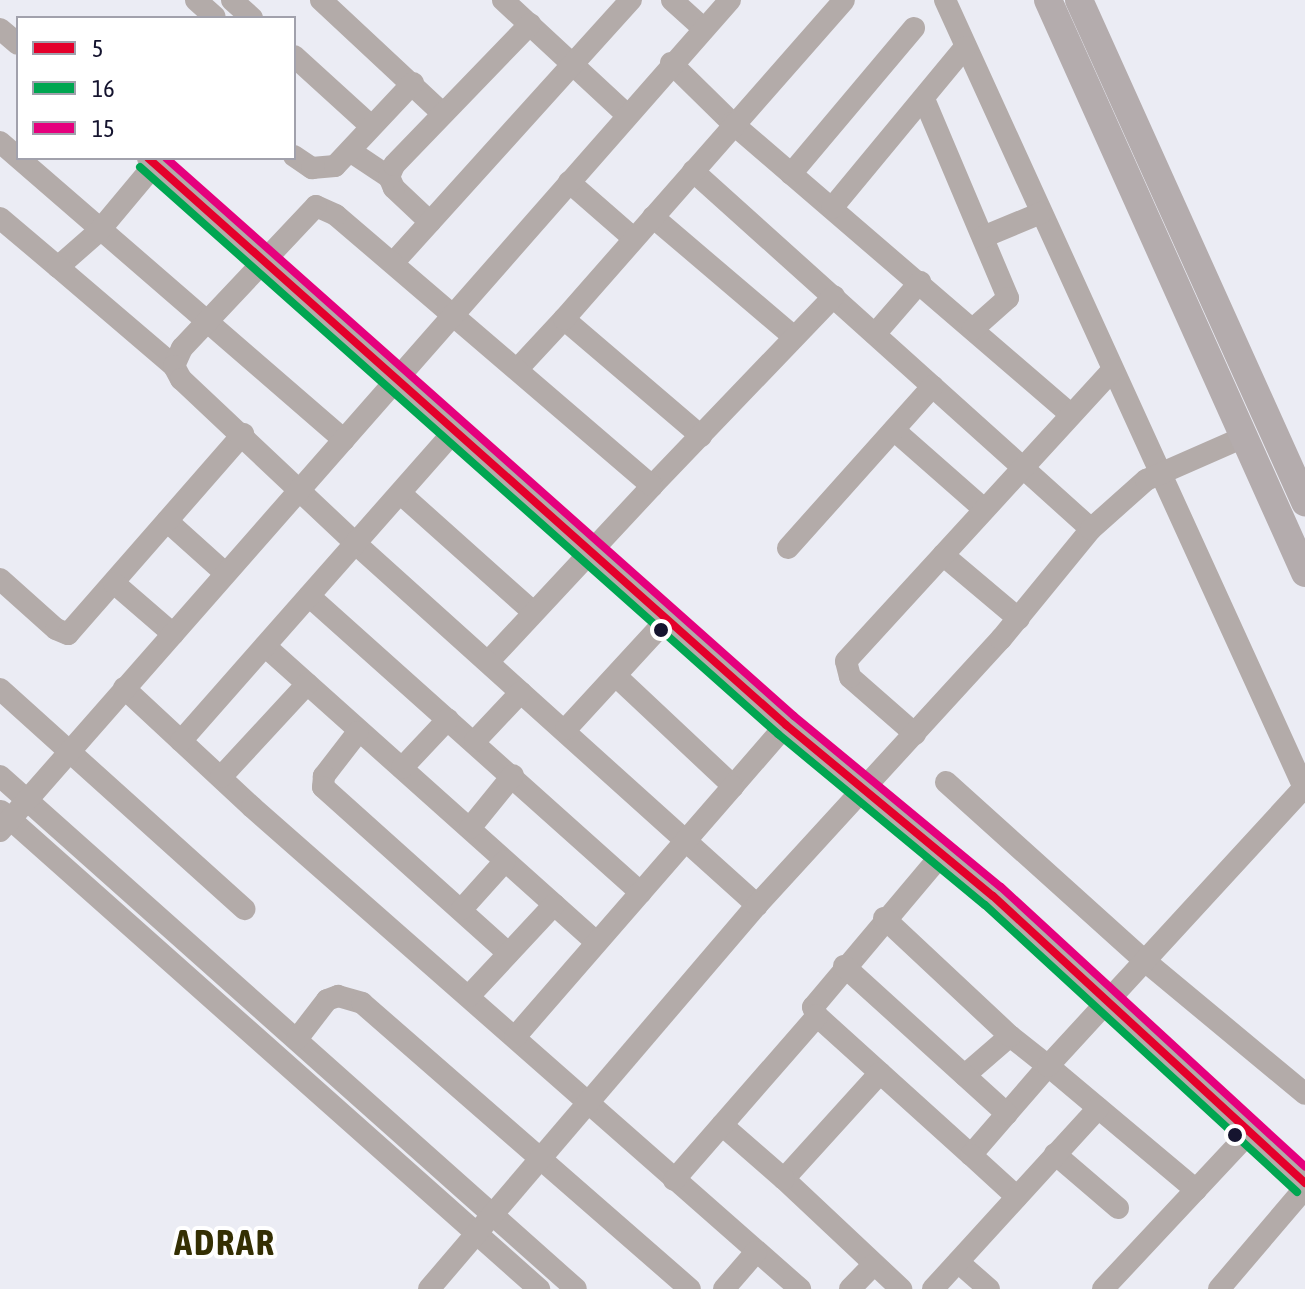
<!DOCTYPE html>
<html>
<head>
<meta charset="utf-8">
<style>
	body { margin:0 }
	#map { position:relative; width:1305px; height:1289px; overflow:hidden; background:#ebecf4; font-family:"Asap Condensed",sans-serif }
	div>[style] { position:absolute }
	.minor>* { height:22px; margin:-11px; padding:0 11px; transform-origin:11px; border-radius:11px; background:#b3aba9 }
	.major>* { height:28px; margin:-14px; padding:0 14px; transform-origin:14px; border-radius:14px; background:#b4acad }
	.bus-1>* { height:8px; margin:-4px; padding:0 4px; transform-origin:4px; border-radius:4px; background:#e4002b }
	.bus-2>* { height:8px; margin:-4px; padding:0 4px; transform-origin:4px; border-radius:4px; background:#00a651 }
	.bus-3>* { height:8px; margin:-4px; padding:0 4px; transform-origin:4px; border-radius:4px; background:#e5007d }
	.dots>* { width:22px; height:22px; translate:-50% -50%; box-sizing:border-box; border:4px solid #fff; border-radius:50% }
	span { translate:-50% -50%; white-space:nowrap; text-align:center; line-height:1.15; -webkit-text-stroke:8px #fff; paint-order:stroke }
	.district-label { font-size:36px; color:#342f03; font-weight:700; letter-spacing:2px }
	.legend { position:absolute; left:16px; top:16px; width:280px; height:144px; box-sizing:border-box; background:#fff; border:2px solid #a1a1ac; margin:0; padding:10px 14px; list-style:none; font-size:24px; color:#15142f }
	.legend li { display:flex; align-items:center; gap:16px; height:40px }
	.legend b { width:40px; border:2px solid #a1a1ac }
</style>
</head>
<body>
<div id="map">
	<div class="minor">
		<i style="left:196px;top:0;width:25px;rotate:42deg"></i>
		<i style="left:232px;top:0;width:27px;rotate:42deg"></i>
		<i style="left:321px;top:0;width:166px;rotate:43deg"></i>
		<i style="left:503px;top:0;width:169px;rotate:42.8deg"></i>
		<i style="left:672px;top:0;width:43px;rotate:42.2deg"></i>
		<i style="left:945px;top:0;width:868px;rotate:65.5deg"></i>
		<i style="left:0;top:29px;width:23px;rotate:40deg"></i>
		<i style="left:294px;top:56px;width:104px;rotate:42.3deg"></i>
		<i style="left:671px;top:63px;width:86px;rotate:44.5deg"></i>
		<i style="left:732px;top:123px;width:446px;rotate:40.7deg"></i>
		<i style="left:924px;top:99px;width:216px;rotate:67.1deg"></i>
		<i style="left:1008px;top:298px;width:47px;rotate:138.5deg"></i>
		<i style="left:0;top:142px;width:455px;rotate:40.9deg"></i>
		<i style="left:350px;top:151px;width:47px;rotate:33.7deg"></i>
		<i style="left:294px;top:156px;width:22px;rotate:34deg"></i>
		<i style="left:312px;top:168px;width:23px;rotate:-5deg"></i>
		<i style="left:335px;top:166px;width:114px;rotate:-46.8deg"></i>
		<i style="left:148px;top:158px;width:854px;rotate:41.63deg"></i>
		<i style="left:786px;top:725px;width:268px;rotate:39.6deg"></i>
		<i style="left:993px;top:896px;width:424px;rotate:42.6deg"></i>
		<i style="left:693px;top:171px;width:535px;rotate:41.97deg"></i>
		<i style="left:791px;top:174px;width:191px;rotate:-49.9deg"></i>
		<i style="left:569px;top:182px;width:84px;rotate:41.1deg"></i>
		<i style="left:832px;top:208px;width:209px;rotate:-50.4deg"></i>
		<i style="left:653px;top:217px;width:185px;rotate:40.4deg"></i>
		<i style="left:0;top:218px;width:76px;rotate:40.2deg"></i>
		<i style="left:58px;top:267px;width:55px;rotate:-41.3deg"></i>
		<i style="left:99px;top:231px;width:95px;rotate:-50.1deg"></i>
		<i style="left:430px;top:222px;width:50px;rotate:-136.6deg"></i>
		<i style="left:394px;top:188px;width:12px;rotate:-114deg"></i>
		<i style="left:389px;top:177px;width:13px;rotate:-67deg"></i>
		<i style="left:394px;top:165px;width:196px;rotate:-46deg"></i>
		<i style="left:983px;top:237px;width:63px;rotate:-22.5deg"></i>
		<i style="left:393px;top:263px;width:355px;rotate:-47.9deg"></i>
		<i style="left:58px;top:267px;width:153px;rotate:40.5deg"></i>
		<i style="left:875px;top:334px;width:69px;rotate:-49.1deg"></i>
		<i style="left:524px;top:362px;width:59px;rotate:-47.1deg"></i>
		<i style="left:894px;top:430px;width:120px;rotate:41.3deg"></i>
		<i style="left:701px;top:436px;width:180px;rotate:-139.5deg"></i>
		<i style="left:564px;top:319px;width:424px;rotate:-48.7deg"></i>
		<i style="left:652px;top:486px;width:263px;rotate:-46.2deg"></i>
		<i style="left:401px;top:494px;width:176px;rotate:41.8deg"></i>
		<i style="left:167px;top:521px;width:78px;rotate:41.9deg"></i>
		<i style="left:788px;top:548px;width:217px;rotate:-48.2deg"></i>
		<i style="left:943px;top:555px;width:99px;rotate:40.1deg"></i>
		<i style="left:0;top:579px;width:75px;rotate:41.8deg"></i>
		<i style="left:56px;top:629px;width:13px;rotate:23deg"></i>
		<i style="left:68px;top:634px;width:266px;rotate:-48.8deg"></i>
		<i style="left:114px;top:583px;width:78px;rotate:40.8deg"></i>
		<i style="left:309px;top:596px;width:445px;rotate:41.8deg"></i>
		<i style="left:265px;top:646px;width:444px;rotate:41.8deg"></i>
		<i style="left:488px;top:662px;width:241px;rotate:-47deg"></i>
		<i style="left:652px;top:486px;width:416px;rotate:-139.4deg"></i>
		<i style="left:336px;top:215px;width:22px;rotate:-156deg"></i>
		<i style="left:316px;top:206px;width:195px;rotate:133.3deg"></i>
		<i style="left:182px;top:348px;width:20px;rotate:114deg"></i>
		<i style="left:174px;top:366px;width:15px;rotate:62deg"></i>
		<i style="left:181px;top:379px;width:241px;rotate:43.3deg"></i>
		<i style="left:356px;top:544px;width:540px;rotate:42deg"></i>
		<i style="left:616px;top:676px;width:161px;rotate:43.2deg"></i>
		<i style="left:733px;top:786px;width:81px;rotate:-49deg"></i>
		<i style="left:124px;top:688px;width:175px;rotate:42.9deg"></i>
		<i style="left:252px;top:807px;width:730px;rotate:41.33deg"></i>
		<i style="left:0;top:689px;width:329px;rotate:42deg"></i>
		<i style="left:566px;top:729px;width:149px;rotate:-47.4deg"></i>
		<i style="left:358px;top:732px;width:56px;rotate:127.7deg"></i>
		<i style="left:324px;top:776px;width:11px;rotate:95deg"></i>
		<i style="left:323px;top:787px;width:249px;rotate:41.9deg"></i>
		<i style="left:915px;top:734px;width:86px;rotate:-138.8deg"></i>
		<i style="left:850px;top:677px;width:16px;rotate:-104deg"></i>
		<i style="left:846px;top:661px;width:395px;rotate:-47.5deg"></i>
		<i style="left:181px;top:741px;width:413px;rotate:-48.6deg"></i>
		<i style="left:475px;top:741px;width:67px;rotate:-46.8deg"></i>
		<i style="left:402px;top:768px;width:67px;rotate:-46.8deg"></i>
		<i style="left:0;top:776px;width:771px;rotate:41.69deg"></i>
		<i style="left:221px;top:777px;width:127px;rotate:-47.2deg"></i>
		<i style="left:946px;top:782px;width:268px;rotate:42deg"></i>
		<i style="left:1145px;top:961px;width:208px;rotate:39.7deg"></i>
		<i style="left:1px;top:811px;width:720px;rotate:41.62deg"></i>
		<i style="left:470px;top:828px;width:68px;rotate:-50.9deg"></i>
		<i style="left:0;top:831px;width:1106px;rotate:-48.7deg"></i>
		<i style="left:942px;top:854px;width:200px;rotate:130.1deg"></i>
		<i style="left:813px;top:1007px;width:9px;rotate:69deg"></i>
		<i style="left:816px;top:1015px;width:209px;rotate:42.1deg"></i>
		<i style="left:971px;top:1155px;width:118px;rotate:-49.1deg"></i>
		<i style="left:1048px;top:1066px;width:48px;rotate:-141.7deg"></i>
		<i style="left:1010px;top:1036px;width:60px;rotate:139.1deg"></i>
		<i style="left:462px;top:909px;width:64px;rotate:-48.1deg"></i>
		<i style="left:884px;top:918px;width:173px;rotate:43.1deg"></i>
		<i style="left:844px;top:966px;width:220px;rotate:42.2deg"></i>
		<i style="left:469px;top:996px;width:125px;rotate:-47deg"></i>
		<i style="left:515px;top:1037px;width:332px;rotate:-49deg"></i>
		<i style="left:297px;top:1039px;width:49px;rotate:-52.4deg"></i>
		<i style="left:327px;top:1000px;width:12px;rotate:-20deg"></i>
		<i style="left:338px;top:996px;width:25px;rotate:16deg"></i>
		<i style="left:362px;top:1003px;width:435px;rotate:41.1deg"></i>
		<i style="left:880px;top:1073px;width:143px;rotate:132.2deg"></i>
		<i style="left:784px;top:1179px;width:161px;rotate:43.2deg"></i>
		<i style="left:722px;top:1125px;width:82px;rotate:41.1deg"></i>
		<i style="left:1055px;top:1154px;width:83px;rotate:40.6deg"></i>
		<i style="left:971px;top:1155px;width:62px;rotate:42.4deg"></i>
		<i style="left:674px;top:1180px;width:218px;rotate:-48.9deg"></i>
		<i style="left:1196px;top:1190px;width:193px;rotate:-140deg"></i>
		<i style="left:1048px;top:1066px;width:378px;rotate:-47.4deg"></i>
		<i style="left:958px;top:1262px;width:41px;rotate:41.1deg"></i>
		<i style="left:429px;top:1289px;width:505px;rotate:-49.5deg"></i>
		<i style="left:757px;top:905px;width:361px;rotate:-47.5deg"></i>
		<i style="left:1001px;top:639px;width:142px;rotate:-50.7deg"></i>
		<i style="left:1091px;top:529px;width:74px;rotate:-41.7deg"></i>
		<i style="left:1146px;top:480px;width:107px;rotate:-23.7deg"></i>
		<i style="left:724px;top:1289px;width:49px;rotate:-49.1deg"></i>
		<i style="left:850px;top:1289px;width:33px;rotate:-46deg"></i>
		<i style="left:933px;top:1289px;width:245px;rotate:-47.6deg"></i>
		<i style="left:1103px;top:1289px;width:216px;rotate:-46.9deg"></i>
		<i style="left:1219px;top:1289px;width:133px;rotate:-49.6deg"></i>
	</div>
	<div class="major">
		<i style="left:1048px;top:0;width:628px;rotate:65.84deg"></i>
		<i style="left:1079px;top:0;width:551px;rotate:65.76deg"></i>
	</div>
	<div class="bus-1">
		<i style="left:148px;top:158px;width:854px;rotate:41.63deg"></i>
		<i style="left:786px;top:725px;width:268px;rotate:39.6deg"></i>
		<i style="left:993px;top:896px;width:424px;rotate:42.6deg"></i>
	</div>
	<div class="bus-2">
		<i style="left:140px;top:167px;width:854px;rotate:41.63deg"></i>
		<i style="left:778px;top:734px;width:268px;rotate:39.6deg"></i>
		<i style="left:985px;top:905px;width:424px;rotate:42.6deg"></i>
	</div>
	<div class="bus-3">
		<i style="left:166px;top:158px;width:840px;rotate:41.62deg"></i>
		<i style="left:794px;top:716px;width:268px;rotate:39.6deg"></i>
		<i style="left:1001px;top:887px;width:413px;rotate:42.6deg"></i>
	</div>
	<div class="dots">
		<i style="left:661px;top:630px;background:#15142f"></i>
		<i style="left:1235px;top:1135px;background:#15142f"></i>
	</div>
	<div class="district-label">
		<span style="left:225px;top:1243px">ADRAR</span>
	</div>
	<ul class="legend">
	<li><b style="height:10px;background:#e4002b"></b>5</li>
	<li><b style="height:10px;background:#00a651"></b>16</li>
	<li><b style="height:10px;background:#e5007d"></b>15</li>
	</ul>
</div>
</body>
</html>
